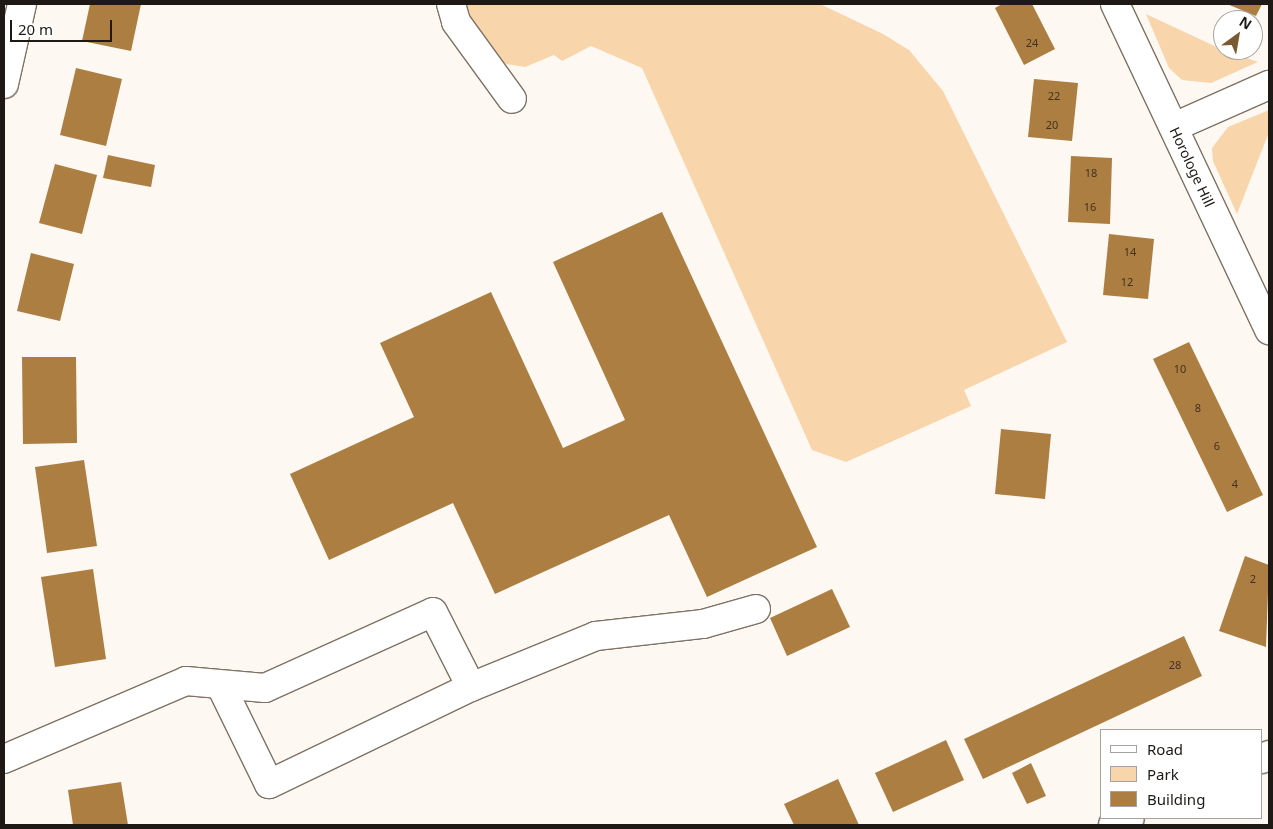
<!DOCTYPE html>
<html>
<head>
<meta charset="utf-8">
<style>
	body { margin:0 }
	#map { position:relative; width:1273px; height:829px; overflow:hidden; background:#fdf8f2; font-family:"Noto Sans",sans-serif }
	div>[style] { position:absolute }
	.green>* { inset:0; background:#f8d5ab }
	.building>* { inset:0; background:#ac7e41 }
	.roads { filter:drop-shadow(1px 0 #7e7264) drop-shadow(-1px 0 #7e7264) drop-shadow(0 1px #7e7264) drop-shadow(0 -1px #7e7264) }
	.minor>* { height:28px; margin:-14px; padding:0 14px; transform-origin:14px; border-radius:14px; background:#fff }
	span { translate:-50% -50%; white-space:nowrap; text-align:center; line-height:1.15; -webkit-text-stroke:5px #fff; paint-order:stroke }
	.number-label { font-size:11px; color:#42321f }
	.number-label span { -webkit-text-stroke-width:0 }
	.street-label { font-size:14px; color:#1e1914 }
	.frame { position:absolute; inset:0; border:5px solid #1e1914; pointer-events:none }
	.legend { position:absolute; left:1100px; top:729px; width:162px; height:90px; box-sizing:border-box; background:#fff; border:1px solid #a5a3a1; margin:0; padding:6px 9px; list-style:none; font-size:15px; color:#1e1914 }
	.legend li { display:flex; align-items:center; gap:10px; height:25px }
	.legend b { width:25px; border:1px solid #a5a3a1 }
	.north { position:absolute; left:1213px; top:10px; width:50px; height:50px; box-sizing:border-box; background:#fff; border:1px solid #a5a3a1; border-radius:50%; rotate:32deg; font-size:14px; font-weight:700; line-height:20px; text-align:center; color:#1e1914 }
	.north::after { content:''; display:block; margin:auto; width:18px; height:22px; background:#7a5a30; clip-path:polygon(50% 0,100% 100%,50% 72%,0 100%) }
	.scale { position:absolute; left:10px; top:20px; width:102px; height:22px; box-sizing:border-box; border:2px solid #1e1914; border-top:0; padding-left:6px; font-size:15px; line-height:18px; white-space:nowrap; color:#1e1914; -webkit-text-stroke:4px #fff; paint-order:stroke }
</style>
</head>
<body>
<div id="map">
	<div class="green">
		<i style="clip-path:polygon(454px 4px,820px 4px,883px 34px,909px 50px,943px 91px,1067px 342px,964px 390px,971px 406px,846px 462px,812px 450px,642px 68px,591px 46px,562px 61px,554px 55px,525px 67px,506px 64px,494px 58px)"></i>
		<i style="clip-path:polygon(1146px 14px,1223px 50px,1258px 62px,1211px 83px,1182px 80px,1169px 68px)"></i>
		<i style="clip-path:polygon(1269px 110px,1269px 132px,1237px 214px,1213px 161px,1212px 148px,1228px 127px)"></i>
	</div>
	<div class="building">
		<i style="clip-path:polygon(90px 4px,141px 4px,131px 51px,82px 41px)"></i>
		<i style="clip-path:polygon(1002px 4px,1032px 4px,1055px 49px,1024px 65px,995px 8px)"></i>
		<i style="clip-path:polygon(1227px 4px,1262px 4px,1256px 16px)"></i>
		<i style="clip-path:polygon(76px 68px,122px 79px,106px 146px,60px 135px)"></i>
		<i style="clip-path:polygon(1034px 79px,1078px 83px,1072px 141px,1028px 137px)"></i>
		<i style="clip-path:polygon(108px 155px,155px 165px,151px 187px,103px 178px)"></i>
		<i style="clip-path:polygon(1071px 156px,1112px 158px,1110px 224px,1068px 222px)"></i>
		<i style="clip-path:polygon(55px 164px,97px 175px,82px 234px,39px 223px)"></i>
		<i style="clip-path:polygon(662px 212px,817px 547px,707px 597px,669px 515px,495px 594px,453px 503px,329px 560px,290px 474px,414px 417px,380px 343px,491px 292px,563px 448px,625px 420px,553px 262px)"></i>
		<i style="clip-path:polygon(1109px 234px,1154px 239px,1148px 299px,1103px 295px)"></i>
		<i style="clip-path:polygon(31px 253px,74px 264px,60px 321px,17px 311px)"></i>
		<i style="clip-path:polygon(1189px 342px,1263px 495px,1227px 512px,1153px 359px)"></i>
		<i style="clip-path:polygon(22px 357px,76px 357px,77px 443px,23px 444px)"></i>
		<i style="clip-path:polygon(1001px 429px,1051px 434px,1045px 499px,995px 494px)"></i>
		<i style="clip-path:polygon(84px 460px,97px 546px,47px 553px,35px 467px)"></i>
		<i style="clip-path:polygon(1245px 556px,1269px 565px,1266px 647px,1219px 631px)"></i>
		<i style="clip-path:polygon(93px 569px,106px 659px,55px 667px,41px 577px)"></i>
		<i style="clip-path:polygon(832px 589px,850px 627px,787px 656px,770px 618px)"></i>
		<i style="clip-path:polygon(1184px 636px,1202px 676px,983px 779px,964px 739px)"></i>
		<i style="clip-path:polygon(946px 740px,964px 780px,893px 812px,875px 773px)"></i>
		<i style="clip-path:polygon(1031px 763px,1046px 796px,1027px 804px,1012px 773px)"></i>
		<i style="clip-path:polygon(838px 779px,859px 825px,794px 825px,784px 804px)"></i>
		<i style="clip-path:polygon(121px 782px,128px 825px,73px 825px,68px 790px)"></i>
	</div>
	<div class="roads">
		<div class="minor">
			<i style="left:451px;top:4px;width:19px;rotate:74deg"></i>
			<i style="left:456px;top:22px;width:95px;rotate:54deg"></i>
			<i style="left:1115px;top:4px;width:361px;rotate:64.7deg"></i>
			<i style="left:4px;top:84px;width:82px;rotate:-77.3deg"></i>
			<i style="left:1174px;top:127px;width:104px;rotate:-23.9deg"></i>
			<i style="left:471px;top:687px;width:135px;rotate:-22.2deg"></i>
			<i style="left:596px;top:636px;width:108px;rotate:-6.4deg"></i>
			<i style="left:703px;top:624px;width:55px;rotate:-15.8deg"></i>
			<i style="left:4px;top:759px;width:198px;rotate:-23.2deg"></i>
			<i style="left:186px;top:681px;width:79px;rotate:5.1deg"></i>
			<i style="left:265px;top:688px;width:184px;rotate:-24.3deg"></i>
			<i style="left:433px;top:612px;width:84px;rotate:63.1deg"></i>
			<i style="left:471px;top:687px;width:224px;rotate:154.3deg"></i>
			<i style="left:269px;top:784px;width:109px;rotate:-116.1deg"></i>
			<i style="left:1262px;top:759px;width:8px;rotate:-30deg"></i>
			<i style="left:1113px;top:825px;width:18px;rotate:-22deg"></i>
		</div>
	</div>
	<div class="number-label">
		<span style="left:1032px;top:43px">24</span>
		<span style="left:1054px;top:96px">22</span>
		<span style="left:1052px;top:125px">20</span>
		<span style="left:1091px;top:173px">18</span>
		<span style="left:1090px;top:207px">16</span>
		<span style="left:1130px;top:252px">14</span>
		<span style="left:1127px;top:282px">12</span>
		<span style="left:1180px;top:369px">10</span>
		<span style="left:1198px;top:408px">8</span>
		<span style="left:1217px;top:446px">6</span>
		<span style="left:1235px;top:484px">4</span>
		<span style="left:1253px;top:579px">2</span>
		<span style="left:1175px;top:665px">28</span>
	</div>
	<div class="street-label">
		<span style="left:1192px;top:167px;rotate:65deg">Horologe Hill</span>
	</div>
	<div class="frame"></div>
	<ul class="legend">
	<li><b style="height:6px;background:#fff"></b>Road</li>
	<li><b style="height:14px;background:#f8d5ab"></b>Park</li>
	<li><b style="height:14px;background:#ac7e41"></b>Building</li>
	</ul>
	<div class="north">N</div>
	<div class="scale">20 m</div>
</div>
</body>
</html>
